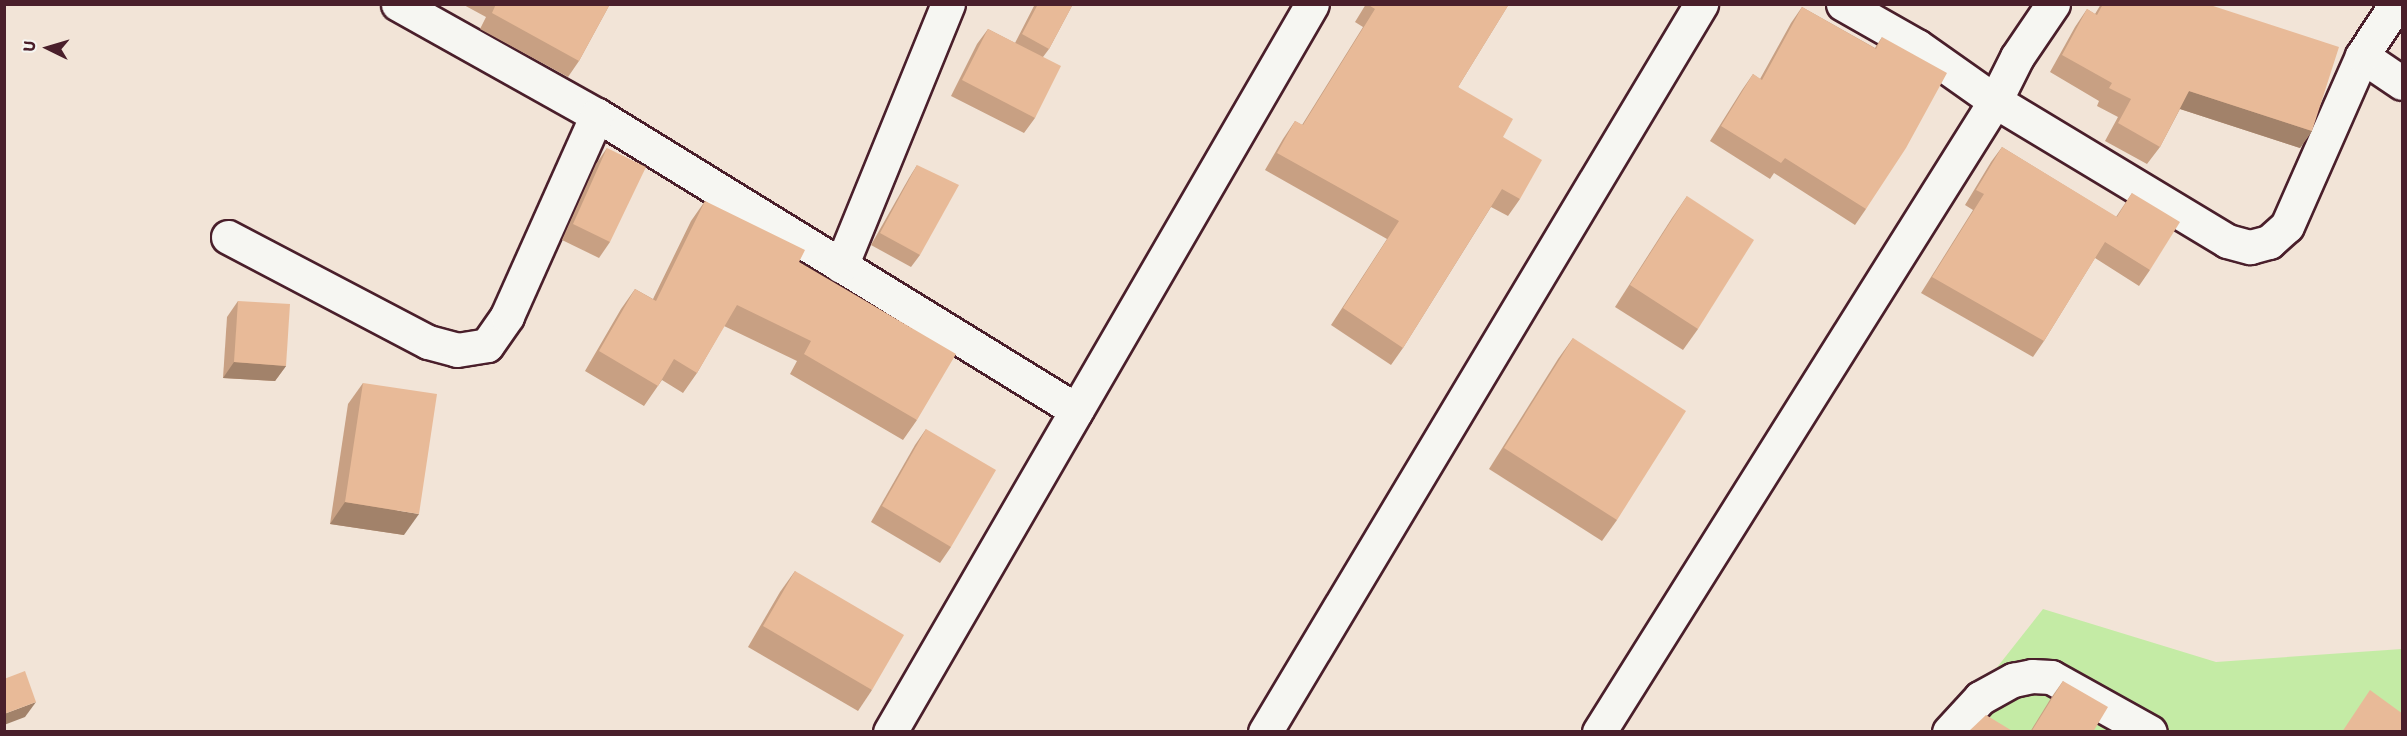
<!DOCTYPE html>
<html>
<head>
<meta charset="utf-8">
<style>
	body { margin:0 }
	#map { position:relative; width:2407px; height:736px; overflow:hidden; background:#f2e4d7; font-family:"Shantell Sans",sans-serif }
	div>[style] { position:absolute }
	.green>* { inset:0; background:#c4eba5 }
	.roads { filter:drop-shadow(2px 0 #4a1f2b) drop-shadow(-2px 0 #4a1f2b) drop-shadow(0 2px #4a1f2b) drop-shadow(0 -2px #4a1f2b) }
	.street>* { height:33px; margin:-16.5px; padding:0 16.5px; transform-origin:16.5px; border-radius:16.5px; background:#f6f6f2 }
	.wall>* { inset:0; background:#c8a083 }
	.shaded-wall>* { inset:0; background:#a2826a }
	.building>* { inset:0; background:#e8ba98 }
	span { translate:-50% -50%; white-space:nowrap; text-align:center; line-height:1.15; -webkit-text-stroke:4.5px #f6f6f2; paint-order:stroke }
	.frame { position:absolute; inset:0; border:6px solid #4a1f2b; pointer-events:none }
	.north { position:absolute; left:18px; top:18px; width:60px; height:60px; -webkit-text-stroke:4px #f6f6f2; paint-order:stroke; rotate:275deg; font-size:16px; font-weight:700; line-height:24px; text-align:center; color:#4a1f2b }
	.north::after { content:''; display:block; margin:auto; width:21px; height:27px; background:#4a1f2b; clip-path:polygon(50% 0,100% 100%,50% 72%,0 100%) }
</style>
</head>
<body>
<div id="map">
	<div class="green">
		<i style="clip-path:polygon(2043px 609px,2216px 662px,2402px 649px,2402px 731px,1946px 732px)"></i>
	</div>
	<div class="roads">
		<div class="street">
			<i style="left:398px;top:4px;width:228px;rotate:29.2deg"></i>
			<i style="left:597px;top:115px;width:563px;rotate:31.63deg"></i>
			<i style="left:1843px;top:4px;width:85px;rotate:29.6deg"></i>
			<i style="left:1917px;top:46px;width:95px;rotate:35.2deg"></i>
			<i style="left:1995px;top:101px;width:49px;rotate:-63.4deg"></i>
			<i style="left:2017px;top:57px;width:64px;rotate:-55.8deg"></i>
			<i style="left:2362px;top:56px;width:48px;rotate:34deg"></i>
			<i style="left:228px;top:237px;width:226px;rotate:27.7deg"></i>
			<i style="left:428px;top:342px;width:30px;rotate:15deg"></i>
			<i style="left:457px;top:350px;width:30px;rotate:-9deg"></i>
			<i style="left:487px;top:345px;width:35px;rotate:-55deg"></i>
			<i style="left:507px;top:316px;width:220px;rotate:-65.9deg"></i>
			<i style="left:841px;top:266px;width:283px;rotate:-67.8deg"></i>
			<i style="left:890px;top:732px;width:841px;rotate:-59.9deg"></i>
			<i style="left:1265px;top:732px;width:849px;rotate:-59.08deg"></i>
			<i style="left:1599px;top:732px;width:745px;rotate:-57.89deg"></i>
			<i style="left:1995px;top:101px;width:271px;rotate:31.1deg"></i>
			<i style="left:2227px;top:241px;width:24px;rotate:15deg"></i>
			<i style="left:2250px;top:247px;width:20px;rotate:-15deg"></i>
			<i style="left:2269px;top:242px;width:24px;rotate:-42deg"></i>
			<i style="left:2287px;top:226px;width:186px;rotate:-66.2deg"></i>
			<i style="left:2362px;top:56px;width:62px;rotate:-56.8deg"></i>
			<i style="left:1949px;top:732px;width:46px;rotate:-47.6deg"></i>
			<i style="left:1980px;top:698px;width:38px;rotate:-29deg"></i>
			<i style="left:2013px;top:680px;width:19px;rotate:-12deg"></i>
			<i style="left:2032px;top:676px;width:19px;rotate:3deg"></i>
			<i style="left:2051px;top:677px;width:113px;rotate:29.1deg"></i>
		</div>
	</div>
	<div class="wall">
		<i style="clip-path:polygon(462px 4px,610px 4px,579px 61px,568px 77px,480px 29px,486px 17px)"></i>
		<i style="clip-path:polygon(1035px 4px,1073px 4px,1049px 49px,1043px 57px,1035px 118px,1024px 133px,951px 96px,977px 44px,988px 29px,1015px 43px)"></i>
		<i style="clip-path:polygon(1366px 4px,1509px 4px,1458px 87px,1503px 137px,1520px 199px,1508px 216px,1491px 207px,1403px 348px,1391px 365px,1331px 325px,1387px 239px,1265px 170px,1283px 139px,1295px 121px,1302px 125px,1363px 27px,1355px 22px)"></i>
		<i style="clip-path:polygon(2101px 4px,2207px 4px,2312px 131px,2300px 148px,2180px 109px,2160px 147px,2147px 164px,2105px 141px,2118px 117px,2097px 106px,2099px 101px,2050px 72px,2075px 27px,2087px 9px,2095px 14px)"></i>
		<i style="clip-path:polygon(1802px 7px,1875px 48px,1882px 37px,1866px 209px,1855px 225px,1774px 173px,1770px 179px,1710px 141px,1742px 90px,1753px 74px,1760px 79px,1791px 23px)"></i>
		<i style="clip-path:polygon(2002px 147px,2116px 217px,2132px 193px,2150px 270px,2139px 286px,2095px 258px,2044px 341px,2033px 357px,1921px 293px,1973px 210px,1965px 205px,1991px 162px)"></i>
		<i style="clip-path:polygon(607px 148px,610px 242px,599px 258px,562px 240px,596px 164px)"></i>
		<i style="clip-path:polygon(917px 165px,920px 255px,911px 267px,871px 245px,909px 178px)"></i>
		<i style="clip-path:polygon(1687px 196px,1698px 329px,1683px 350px,1615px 307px,1672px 218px)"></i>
		<i style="clip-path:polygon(705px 201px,799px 262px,917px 420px,903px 440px,790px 374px,797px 361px,724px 326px,697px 373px,683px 393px,662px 380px,644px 406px,585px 371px,621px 309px,635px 289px,653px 299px,691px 221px)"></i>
		<i style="clip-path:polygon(238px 301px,286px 366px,275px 381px,223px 378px,227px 317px)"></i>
		<i style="clip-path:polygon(1573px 338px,1617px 520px,1602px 541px,1489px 469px,1558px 359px)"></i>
		<i style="clip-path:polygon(363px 383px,404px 535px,330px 524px,348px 404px)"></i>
		<i style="clip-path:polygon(926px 429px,951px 547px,940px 563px,871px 522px,915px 445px)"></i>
		<i style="clip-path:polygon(795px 571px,872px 690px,858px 711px,748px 647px,780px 592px)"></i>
		<i style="clip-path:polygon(2063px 681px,2093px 732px,2030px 732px,2051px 698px)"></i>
	</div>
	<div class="shaded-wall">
		<i style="clip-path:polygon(2189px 91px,2312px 131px,2300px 148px,2177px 108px)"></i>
		<i style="clip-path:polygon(234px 362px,286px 366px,275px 381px,223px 378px)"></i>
		<i style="clip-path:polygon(345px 502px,419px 514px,404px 535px,330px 524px)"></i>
		<i style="clip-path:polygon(36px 702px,25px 717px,4px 725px,4px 714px)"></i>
	</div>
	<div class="building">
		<i style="clip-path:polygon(496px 4px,610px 4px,579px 61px,492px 13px)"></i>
		<i style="clip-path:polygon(1038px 4px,1073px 4px,1049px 49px,1022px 34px)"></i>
		<i style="clip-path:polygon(1367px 4px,1509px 4px,1458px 87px,1513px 119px,1503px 137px,1542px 160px,1520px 199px,1502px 189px,1403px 348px,1343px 308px,1399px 221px,1277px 153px,1295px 121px,1303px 125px,1375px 9px)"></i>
		<i style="clip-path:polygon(2103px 4px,2207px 4px,2339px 47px,2312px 131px,2189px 91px,2160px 147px,2118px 123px,2131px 99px,2109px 88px,2112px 83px,2062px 55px,2087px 9px,2097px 15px)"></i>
		<i style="clip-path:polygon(1802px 7px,1876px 49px,1882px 37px,1947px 73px,1906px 148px,1866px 209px,1785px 158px,1781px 163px,1721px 126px,1753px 74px,1762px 80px)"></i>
		<i style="clip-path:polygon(988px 29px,1061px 66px,1035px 118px,962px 80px)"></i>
		<i style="clip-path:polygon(2002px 147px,2117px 217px,2132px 193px,2180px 222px,2150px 270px,2105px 242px,2044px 341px,1932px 277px,1984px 194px,1976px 190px)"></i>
		<i style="clip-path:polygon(607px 148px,646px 167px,610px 242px,573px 224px)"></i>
		<i style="clip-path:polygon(917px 165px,959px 185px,920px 255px,880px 233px)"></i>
		<i style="clip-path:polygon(1687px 196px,1754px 240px,1698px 329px,1630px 285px)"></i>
		<i style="clip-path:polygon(705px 201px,805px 250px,799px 262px,956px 354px,917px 420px,804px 354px,811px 341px,737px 305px,697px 373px,674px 359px,658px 386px,599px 351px,635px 289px,656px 301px)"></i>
		<i style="clip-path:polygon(238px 301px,290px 304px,286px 366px,234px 362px)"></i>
		<i style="clip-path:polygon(1573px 338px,1686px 411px,1617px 520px,1504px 448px)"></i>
		<i style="clip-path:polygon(363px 383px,437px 394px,419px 514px,345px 502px)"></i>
		<i style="clip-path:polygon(926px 429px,996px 470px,951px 547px,882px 506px)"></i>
		<i style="clip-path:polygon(795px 571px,904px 635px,872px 690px,763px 626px)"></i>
		<i style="clip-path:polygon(25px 671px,36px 702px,4px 714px,4px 679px)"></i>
		<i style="clip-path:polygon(2063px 681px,2108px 707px,2093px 732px,2031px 732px)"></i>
		<i style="clip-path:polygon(2370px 690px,2403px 714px,2403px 732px,2342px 732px)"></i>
		<i style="clip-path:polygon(1986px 715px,2014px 732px,1968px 732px)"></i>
	</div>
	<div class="frame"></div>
	<div class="north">U</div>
</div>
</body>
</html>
